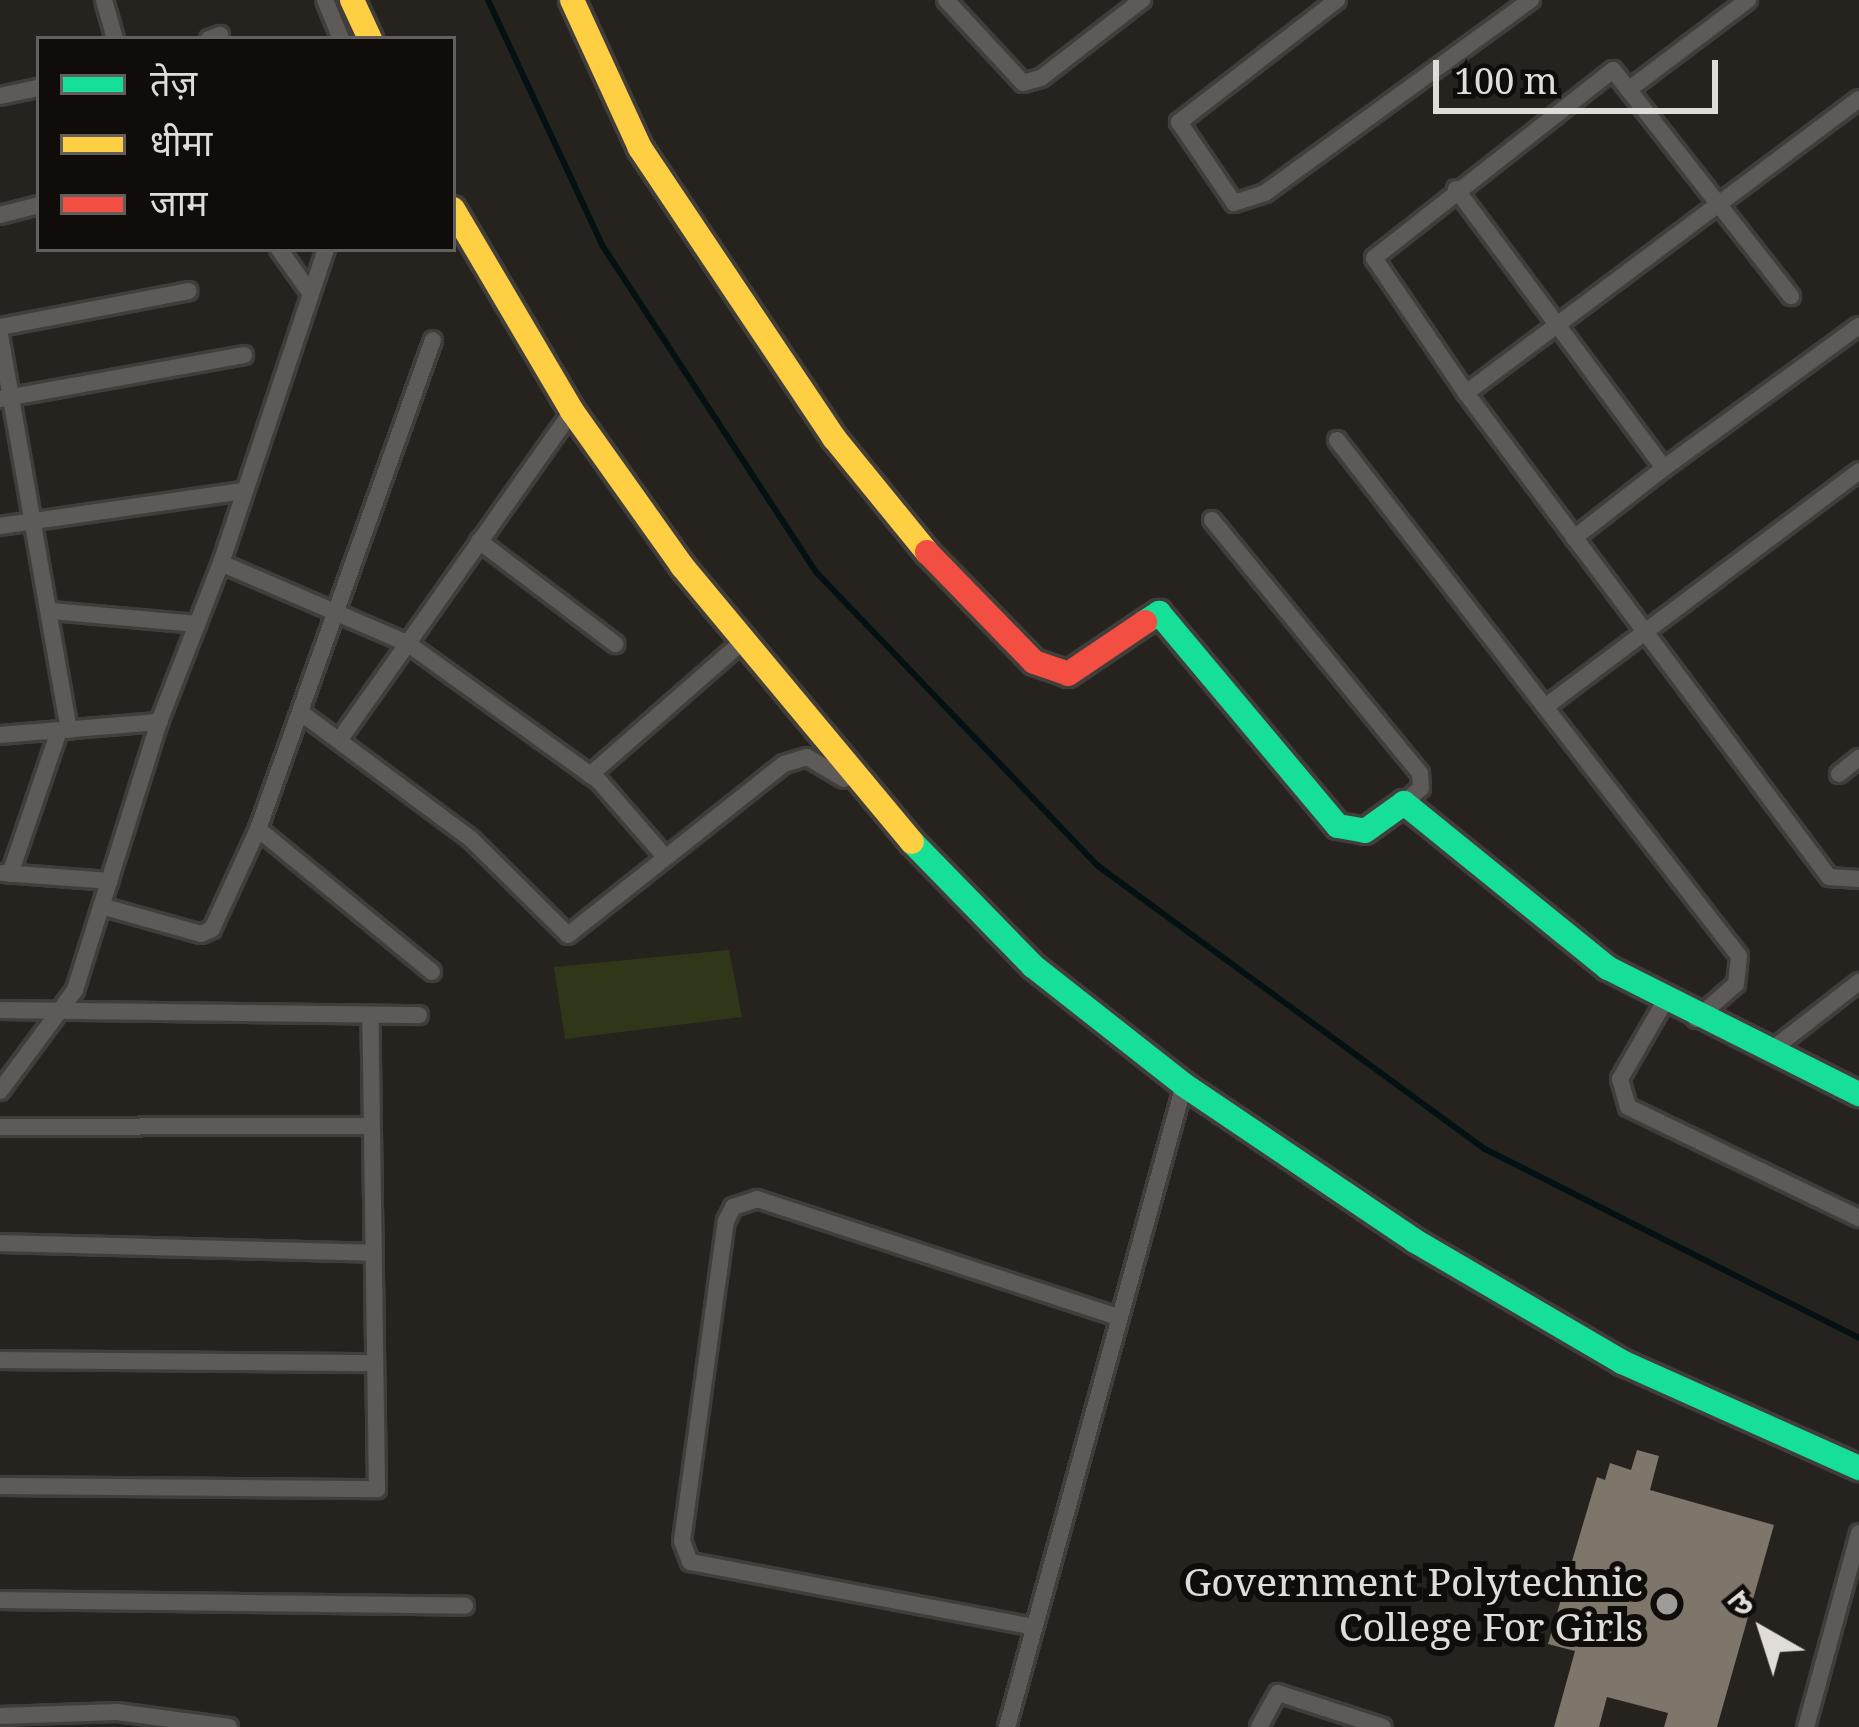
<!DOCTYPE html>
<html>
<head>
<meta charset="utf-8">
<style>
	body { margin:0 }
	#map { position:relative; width:1859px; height:1727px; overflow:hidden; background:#26221e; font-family:"Noto Serif","Noto Sans Devanagari",serif }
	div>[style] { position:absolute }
	.green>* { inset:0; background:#303718 }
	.stream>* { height:6px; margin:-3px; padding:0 3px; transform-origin:3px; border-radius:3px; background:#031113 }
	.building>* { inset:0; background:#7e756b }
	.roads { filter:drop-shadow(3px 0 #413e3a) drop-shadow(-3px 0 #413e3a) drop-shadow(0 3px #413e3a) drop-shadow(0 -3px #413e3a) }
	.street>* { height:16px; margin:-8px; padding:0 8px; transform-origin:8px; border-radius:8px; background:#5d5a58 }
	.fast>* { height:24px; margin:-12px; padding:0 12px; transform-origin:12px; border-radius:12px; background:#16e098 }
	.slow>* { height:24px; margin:-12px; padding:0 12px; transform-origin:12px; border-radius:12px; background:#ffcf43 }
	.jam>* { height:24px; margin:-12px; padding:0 12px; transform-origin:12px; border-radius:12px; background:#f24e42 }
	.dots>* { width:33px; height:33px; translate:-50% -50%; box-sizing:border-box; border:6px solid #0f0c09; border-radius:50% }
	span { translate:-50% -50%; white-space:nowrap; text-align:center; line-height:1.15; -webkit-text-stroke:12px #0f0c09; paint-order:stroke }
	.poi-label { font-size:39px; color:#e2dcd8 }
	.right { translate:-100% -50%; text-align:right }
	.legend { position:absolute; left:36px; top:36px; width:420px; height:216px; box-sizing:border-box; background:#0f0c09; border:3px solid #635f5c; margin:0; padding:15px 21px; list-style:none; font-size:36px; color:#e2dcd8 }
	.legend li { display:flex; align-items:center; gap:24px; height:60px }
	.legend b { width:60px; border:3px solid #635f5c }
	.north { position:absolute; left:1703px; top:1571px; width:120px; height:120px; -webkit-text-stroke:9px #0f0c09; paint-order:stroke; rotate:321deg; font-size:33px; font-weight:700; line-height:48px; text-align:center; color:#e2dcd8 }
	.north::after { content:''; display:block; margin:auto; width:42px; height:54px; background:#e2dcd8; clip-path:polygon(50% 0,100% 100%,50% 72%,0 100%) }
	.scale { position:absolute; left:1433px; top:60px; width:285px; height:54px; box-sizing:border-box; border:6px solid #e2dcd8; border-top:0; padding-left:15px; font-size:36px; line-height:42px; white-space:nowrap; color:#e2dcd8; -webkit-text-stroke:9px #0f0c09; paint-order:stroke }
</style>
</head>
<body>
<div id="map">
	<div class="green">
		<i style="clip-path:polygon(729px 950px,742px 1017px,565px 1039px,554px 967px)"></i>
	</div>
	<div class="stream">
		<i style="left:488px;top:0;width:270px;rotate:65deg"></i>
		<i style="left:602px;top:245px;width:391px;rotate:56.8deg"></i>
		<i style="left:816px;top:572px;width:407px;rotate:46.2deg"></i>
		<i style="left:1098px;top:866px;width:479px;rotate:36.2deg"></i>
		<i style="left:1485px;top:1149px;width:419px;rotate:26.8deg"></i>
	</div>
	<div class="building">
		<i style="clip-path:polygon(1637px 1450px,1659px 1456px,1650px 1490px,1774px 1525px,1717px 1727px,1664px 1727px,1668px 1713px,1607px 1697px,1599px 1727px,1554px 1727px,1575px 1651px,1548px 1644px,1575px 1551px,1597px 1477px,1605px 1480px,1610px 1463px,1631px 1470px)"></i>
	</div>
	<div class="roads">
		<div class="street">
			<i style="left:104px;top:0;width:41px;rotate:74.2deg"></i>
			<i style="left:325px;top:0;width:42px;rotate:67.7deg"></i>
			<i style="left:946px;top:0;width:113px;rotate:47.1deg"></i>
			<i style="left:1023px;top:83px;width:19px;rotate:-16deg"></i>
			<i style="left:1041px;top:78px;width:128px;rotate:-37.7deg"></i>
			<i style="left:1337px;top:0;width:200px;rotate:142.3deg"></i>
			<i style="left:1179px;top:122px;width:98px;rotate:55.8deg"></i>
			<i style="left:1234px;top:203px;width:33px;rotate:-18deg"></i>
			<i style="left:1265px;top:193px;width:329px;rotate:-36deg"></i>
			<i style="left:209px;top:39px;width:12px;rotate:-20deg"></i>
			<i style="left:1632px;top:87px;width:145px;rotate:-36.9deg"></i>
			<i style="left:0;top:96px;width:40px;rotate:-12deg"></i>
			<i style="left:1859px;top:99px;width:491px;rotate:143.2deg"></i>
			<i style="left:1466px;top:393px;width:605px;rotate:53.13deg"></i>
			<i style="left:1829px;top:877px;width:30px;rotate:4deg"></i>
			<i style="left:1456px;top:189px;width:348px;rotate:53.3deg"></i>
			<i style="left:1664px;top:468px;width:114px;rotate:142.1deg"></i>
			<i style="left:0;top:215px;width:40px;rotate:-14.4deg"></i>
			<i style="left:279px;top:249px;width:52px;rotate:54.5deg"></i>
			<i style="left:0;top:327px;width:192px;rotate:-10.8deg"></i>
			<i style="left:0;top:335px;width:401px;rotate:80.1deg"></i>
			<i style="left:1466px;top:393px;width:163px;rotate:-124.3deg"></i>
			<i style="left:1374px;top:258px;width:304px;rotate:-38.2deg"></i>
			<i style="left:1613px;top:70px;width:288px;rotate:51.8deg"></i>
			<i style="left:0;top:399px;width:248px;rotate:-10.2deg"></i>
			<i style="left:1337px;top:440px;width:654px;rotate:52.08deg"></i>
			<i style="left:1739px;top:956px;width:28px;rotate:96deg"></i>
			<i style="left:1736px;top:984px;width:53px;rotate:138.8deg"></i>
			<i style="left:1664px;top:468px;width:241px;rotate:-36.1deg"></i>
			<i style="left:1212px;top:520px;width:328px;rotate:50.6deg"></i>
			<i style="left:1420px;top:773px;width:15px;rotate:86deg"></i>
			<i style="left:1421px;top:788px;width:23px;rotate:139deg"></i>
			<i style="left:0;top:526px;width:246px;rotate:-8.2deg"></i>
			<i style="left:479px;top:541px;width:171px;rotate:37.1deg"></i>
			<i style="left:221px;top:563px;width:202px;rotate:23.3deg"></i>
			<i style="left:407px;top:643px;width:236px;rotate:35.7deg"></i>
			<i style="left:599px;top:781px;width:101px;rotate:49deg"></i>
			<i style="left:51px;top:611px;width:147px;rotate:5.1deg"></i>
			<i style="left:1545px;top:707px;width:393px;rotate:-36.9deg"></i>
			<i style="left:300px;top:712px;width:213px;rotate:36.6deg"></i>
			<i style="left:471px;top:839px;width:136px;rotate:44.7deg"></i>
			<i style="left:568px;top:935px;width:275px;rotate:-38.4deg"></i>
			<i style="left:784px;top:764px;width:24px;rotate:-17deg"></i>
			<i style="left:807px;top:757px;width:43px;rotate:30.7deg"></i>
			<i style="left:0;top:735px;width:160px;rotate:-4.7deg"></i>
			<i style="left:340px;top:739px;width:402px;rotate:-54.7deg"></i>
			<i style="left:1839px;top:774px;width:26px;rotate:-39deg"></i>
			<i style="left:590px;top:775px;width:202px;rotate:-41.2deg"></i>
			<i style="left:258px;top:829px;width:225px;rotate:39.4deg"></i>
			<i style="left:3px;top:873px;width:107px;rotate:4.3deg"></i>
			<i style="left:10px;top:874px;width:151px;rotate:-71.1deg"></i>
			<i style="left:101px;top:906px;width:104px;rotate:15.6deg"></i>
			<i style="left:201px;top:934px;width:12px;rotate:-24deg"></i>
			<i style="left:212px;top:929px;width:110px;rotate:-65.3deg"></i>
			<i style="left:258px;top:829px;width:519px;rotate:-70.31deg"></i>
			<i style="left:1665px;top:1001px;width:90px;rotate:120deg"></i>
			<i style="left:1620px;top:1079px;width:29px;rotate:74deg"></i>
			<i style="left:1628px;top:1107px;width:256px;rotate:25.7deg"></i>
			<i style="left:0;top:1010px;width:419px;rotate:0.7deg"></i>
			<i style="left:1769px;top:1052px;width:114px;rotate:-37.9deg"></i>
			<i style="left:0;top:1091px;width:126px;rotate:-53.4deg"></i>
			<i style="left:75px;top:990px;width:281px;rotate:-72.6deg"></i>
			<i style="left:159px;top:722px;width:171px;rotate:-68.7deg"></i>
			<i style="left:221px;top:563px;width:331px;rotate:-71.5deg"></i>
			<i style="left:0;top:1127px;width:370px;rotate:-0.2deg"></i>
			<i style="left:0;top:1243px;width:374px;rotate:1.5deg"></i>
			<i style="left:0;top:1360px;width:374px;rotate:0.5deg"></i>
			<i style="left:0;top:1486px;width:377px;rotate:0.5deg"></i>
			<i style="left:377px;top:1489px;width:474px;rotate:-90.8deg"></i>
			<i style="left:0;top:1600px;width:465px;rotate:0.7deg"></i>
			<i style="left:1029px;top:1626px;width:345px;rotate:-169.3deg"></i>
			<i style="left:690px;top:1562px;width:22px;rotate:-111deg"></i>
			<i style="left:682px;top:1541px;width:323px;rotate:-82.2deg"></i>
			<i style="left:726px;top:1221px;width:16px;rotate:-63deg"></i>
			<i style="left:733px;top:1207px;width:25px;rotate:-18deg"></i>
			<i style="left:757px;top:1199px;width:381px;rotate:18.1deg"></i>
			<i style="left:0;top:1716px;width:117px;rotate:-2deg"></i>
			<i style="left:117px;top:1712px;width:113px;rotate:7.6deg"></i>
			<i style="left:1007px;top:1727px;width:666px;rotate:-74.59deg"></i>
			<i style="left:1259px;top:1727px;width:39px;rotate:-61deg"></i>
			<i style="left:1278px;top:1693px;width:110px;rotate:17.9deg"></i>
			<i style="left:1806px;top:1727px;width:201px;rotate:-74.7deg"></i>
		</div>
		<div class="fast">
			<i style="left:1145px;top:622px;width:17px;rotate:-33deg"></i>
			<i style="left:1159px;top:613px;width:278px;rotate:50deg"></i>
			<i style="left:1338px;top:826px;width:27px;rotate:10deg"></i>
			<i style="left:1365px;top:831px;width:48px;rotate:-35.7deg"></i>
			<i style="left:1404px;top:803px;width:262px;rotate:39deg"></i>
			<i style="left:1608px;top:968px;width:281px;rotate:26.7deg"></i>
			<i style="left:912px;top:842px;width:173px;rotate:45.7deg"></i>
			<i style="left:1033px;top:966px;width:192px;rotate:38.2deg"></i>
			<i style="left:1184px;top:1085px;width:279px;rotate:34deg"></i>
			<i style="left:1415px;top:1241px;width:240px;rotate:30.3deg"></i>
			<i style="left:1622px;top:1362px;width:260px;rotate:24.1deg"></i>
		</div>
		<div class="slow">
			<i style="left:352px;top:0;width:43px;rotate:65.2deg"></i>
			<i style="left:572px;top:0;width:163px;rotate:65.3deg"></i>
			<i style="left:640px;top:148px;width:349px;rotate:56.2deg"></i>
			<i style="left:834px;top:438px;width:147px;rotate:50.8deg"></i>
			<i style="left:453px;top:209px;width:234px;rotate:59.5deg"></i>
			<i style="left:572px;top:411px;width:190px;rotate:54.6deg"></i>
			<i style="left:682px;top:566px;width:359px;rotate:50.2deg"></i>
		</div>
		<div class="jam">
			<i style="left:927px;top:552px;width:153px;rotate:45.8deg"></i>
			<i style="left:1034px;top:662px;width:36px;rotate:19deg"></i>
			<i style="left:1068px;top:674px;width:93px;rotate:-34deg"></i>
		</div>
	</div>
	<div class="dots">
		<i style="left:1667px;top:1604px;background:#a09b97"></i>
	</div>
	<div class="poi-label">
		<span class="right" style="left:1643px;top:1604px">Government Polytechnic<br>College For Girls</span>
	</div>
	<ul class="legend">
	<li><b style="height:15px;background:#16e098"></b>तेज़</li>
	<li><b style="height:15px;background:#ffcf43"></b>धीमा</li>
	<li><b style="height:15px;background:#f24e42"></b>जाम</li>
	</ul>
	<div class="north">उ</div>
	<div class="scale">100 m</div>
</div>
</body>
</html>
